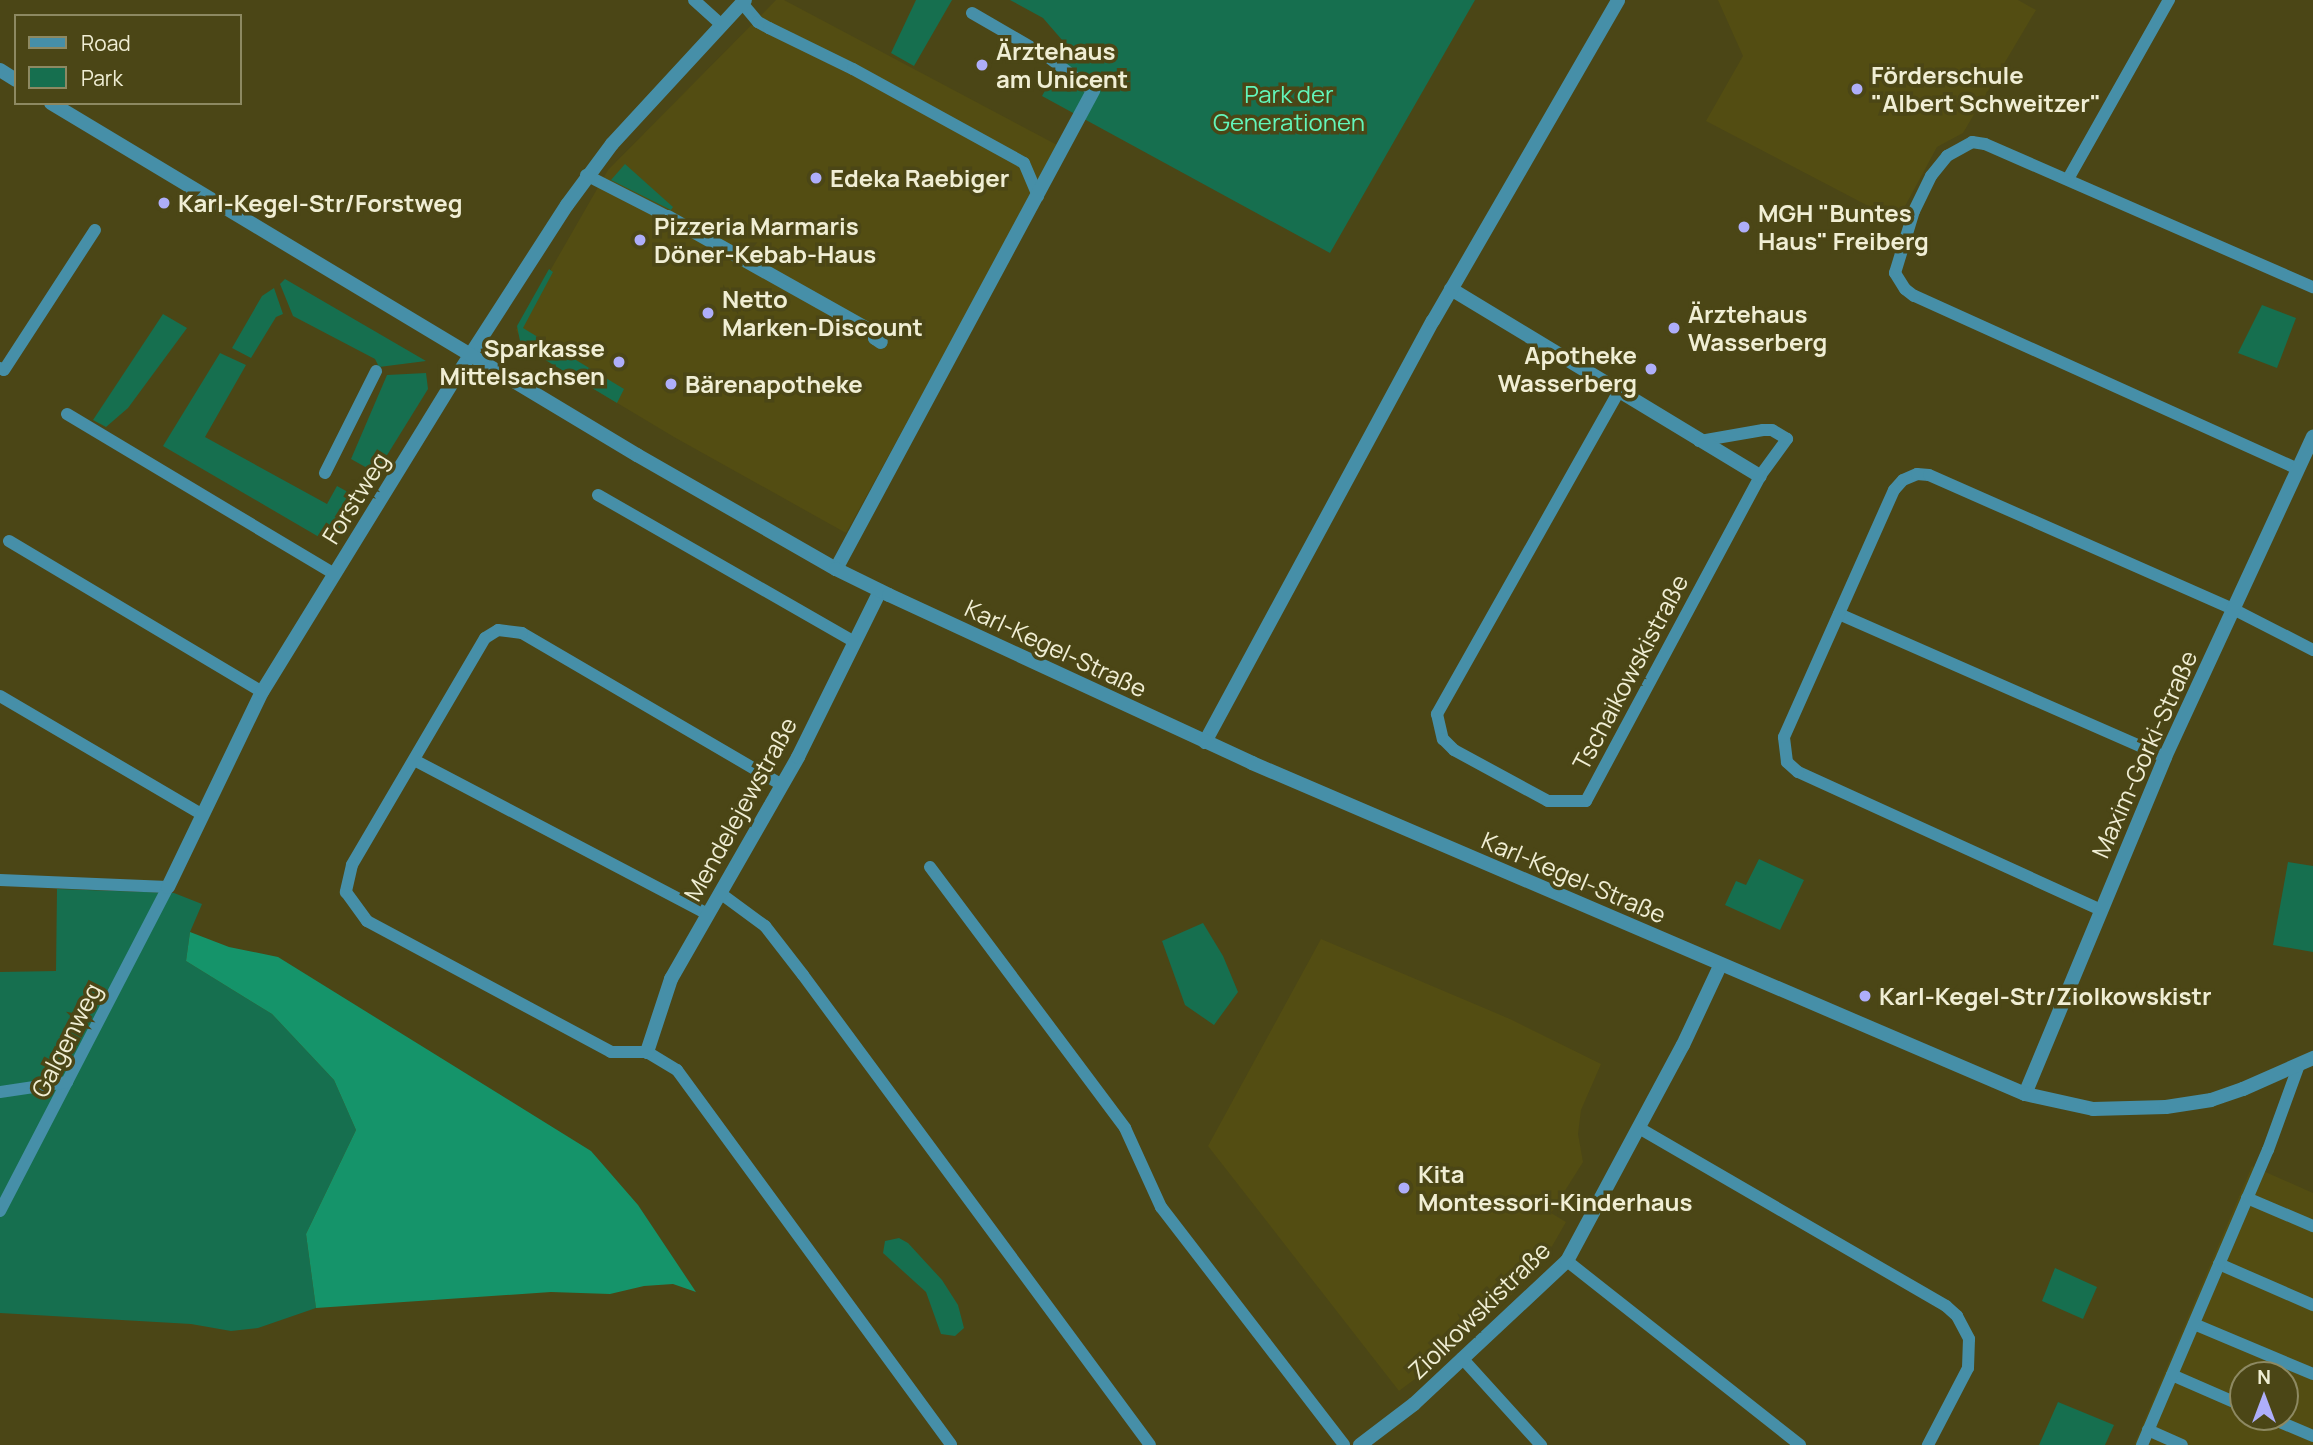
<!DOCTYPE html>
<html>
<head>
<meta charset="utf-8">
<style>
	body { margin:0 }
	#map { position:relative; width:2313px; height:1445px; overflow:hidden; background:#4b4616; font-family:Manrope,sans-serif }
	div>[style] { position:absolute }
	.built>* { inset:0; background:#534d12 }
	.green>* { inset:0; background:#166f4f }
	.forest>* { inset:0; background:#15946a }
	.service>* { height:12px; margin:-6px; padding:0 6px; transform-origin:6px; border-radius:6px; background:#468fa8 }
	.pedestrian>* { height:14px; margin:-7px; padding:0 7px; transform-origin:7px; border-radius:7px; background:#468fa8 }
	.minor>* { height:14px; margin:-7px; padding:0 7px; transform-origin:7px; border-radius:7px; background:#468fa8 }
	.tertiary>* { height:14px; margin:-7px; padding:0 7px; transform-origin:7px; border-radius:7px; background:#468fa8 }
	.dots>* { width:19px; height:19px; translate:-50% -50%; box-sizing:border-box; border:4px solid #4b4616; border-radius:50% }
	span { translate:-50% -50%; white-space:nowrap; text-align:center; line-height:1.15; -webkit-text-stroke:7px #4b4616; paint-order:stroke }
	.poi-label { font-size:24px; color:#f0eed4; font-weight:700 }
	.left { translate:0 -50%; text-align:left }
	.right { translate:-100% -50%; text-align:right }
	.park-label { font-size:24px; color:#62f5ba }
	.street-label { font-size:24px; color:#f0eed4 }
	.legend { position:absolute; left:14px; top:14px; width:228px; height:91px; box-sizing:border-box; background:#4b4616; border:2px solid #8d8962; margin:0; padding:9px 12px; list-style:none; font-size:21px; color:#f0eed4 }
	.legend li { display:flex; align-items:center; gap:14px; height:35px }
	.legend b { width:35px; border:2px solid #8d8962 }
	.north { position:absolute; left:2229px; top:1361px; width:70px; height:70px; box-sizing:border-box; background:#4b4616; border:2px solid #8d8962; border-radius:50%; rotate:0deg; font-size:19px; font-weight:700; line-height:28px; text-align:center; color:#f0eed4 }
	.north::after { content:''; display:block; margin:auto; width:24px; height:32px; background:#aeaefa; clip-path:polygon(50% 0,100% 100%,50% 72%,0 100%) }
</style>
</head>
<body>
<div id="map">
	<div class="built">
		<i style="clip-path:polygon(776px 0,784px 0,1059px 146px,846px 533px,674px 437px,527px 349px,516px 330px,608px 170px)"></i>
		<i style="clip-path:polygon(1718px 0,2018px 0,2036px 10px,1963px 133px,1937px 147px,1897px 221px,1706px 121px,1743px 56px)"></i>
		<i style="clip-path:polygon(1321px 939px,1510px 1019px,1601px 1064px,1581px 1110px,1578px 1134px,1583px 1162px,1551px 1213px,1566px 1222px,1543px 1262px,1494px 1313px,1443px 1358px,1399px 1391px,1208px 1146px)"></i>
		<i style="clip-path:polygon(evenodd,2252px 1166px,2313px 1193px,2313px 1445px,2134px 1445px,2252px 1166px,2243px 1375px,2285px 1375px,2285px 1417px,2243px 1417px,2243px 1375px)"></i>
	</div>
	<div class="green">
		<i style="clip-path:polygon(916px 0,952px 0,914px 66px,891px 53px)"></i>
		<i style="clip-path:polygon(1010px 0,1475px 0,1330px 253px,1042px 96px,1069px 48px,1043px 18px)"></i>
		<i style="clip-path:polygon(625px 164px,673px 207px,671px 210px,611px 180px)"></i>
		<i style="clip-path:polygon(549px 269px,553px 272px,523px 328px,624px 389px,617px 403px,527px 349px,520px 341px,517px 326px)"></i>
		<i style="clip-path:polygon(285px 279px,426px 361px,379px 367px,375px 359px,293px 316px,280px 284px)"></i>
		<i style="clip-path:polygon(274px 288px,283px 314px,276px 317px,251px 358px,232px 348px,262px 296px)"></i>
		<i style="clip-path:polygon(2262px 305px,2296px 318px,2277px 368px,2238px 353px)"></i>
		<i style="clip-path:polygon(163px 314px,187px 328px,128px 408px,106px 427px,93px 420px)"></i>
		<i style="clip-path:polygon(220px 353px,246px 365px,205px 437px,327px 504px,337px 486px,357px 497px,331px 544px,163px 446px)"></i>
		<i style="clip-path:polygon(426px 373px,428px 389px,376px 473px,351px 459px,387px 375px)"></i>
		<i style="clip-path:polygon(1759px 859px,1804px 880px,1780px 930px,1725px 905px,1736px 881px,1746px 885px)"></i>
		<i style="clip-path:polygon(2288px 862px,2313px 866px,2313px 952px,2273px 945px)"></i>
		<i style="clip-path:polygon(57px 889px,174px 893px,202px 904px,190px 932px,186px 961px,272px 1014px,334px 1080px,356px 1130px,306px 1234px,316px 1308px,258px 1328px,231px 1331px,191px 1324px,0 1313px,0 972px,56px 971px)"></i>
		<i style="clip-path:polygon(1203px 923px,1223px 956px,1238px 992px,1214px 1025px,1185px 1005px,1162px 941px)"></i>
		<i style="clip-path:polygon(899px 1238px,908px 1243px,942px 1280px,958px 1305px,964px 1328px,955px 1336px,941px 1334px,926px 1292px,883px 1253px,885px 1241px)"></i>
		<i style="clip-path:polygon(2055px 1268px,2097px 1287px,2083px 1319px,2042px 1301px)"></i>
		<i style="clip-path:polygon(2058px 1402px,2114px 1425px,2105px 1445px,2039px 1445px)"></i>
	</div>
	<div class="forest">
		<i style="clip-path:polygon(190px 932px,229px 947px,278px 957px,591px 1151px,638px 1205px,696px 1292px,673px 1284px,644px 1286px,610px 1294px,551px 1292px,316px 1308px,306px 1234px,356px 1130px,334px 1080px,272px 1014px,186px 961px)"></i>
	</div>
	<div class="service">
		<i style="left:694px;top:0;width:38px;rotate:42deg"></i>
		<i style="left:742px;top:3px;width:25px;rotate:50deg"></i>
		<i style="left:758px;top:22px;width:13px;rotate:29deg"></i>
		<i style="left:769px;top:28px;width:93px;rotate:26deg"></i>
		<i style="left:853px;top:69px;width:195px;rotate:28.8deg"></i>
		<i style="left:1024px;top:163px;width:36px;rotate:67deg"></i>
		<i style="left:972px;top:13px;width:88px;rotate:30.1deg"></i>
		<i style="left:1048px;top:57px;width:56px;rotate:37.1deg"></i>
		<i style="left:586px;top:175px;width:92px;rotate:27.1deg"></i>
		<i style="left:2068px;top:179px;width:206px;rotate:-60.6deg"></i>
		<i style="left:0;top:368px;width:4px;rotate:27deg"></i>
		<i style="left:4px;top:370px;width:167px;rotate:-57deg"></i>
		<i style="left:1619px;top:391px;width:371px;rotate:119.4deg"></i>
		<i style="left:1437px;top:714px;width:26px;rotate:77deg"></i>
		<i style="left:1443px;top:739px;width:16px;rotate:45deg"></i>
		<i style="left:1454px;top:750px;width:107px;rotate:28.5deg"></i>
		<i style="left:1548px;top:801px;width:38px"></i>
		<i style="left:1586px;top:801px;width:369px;rotate:-61.8deg"></i>
		<i style="left:1760px;top:476px;width:46px;rotate:-53.9deg"></i>
		<i style="left:1787px;top:439px;width:17px;rotate:-149deg"></i>
		<i style="left:1772px;top:430px;width:9px;rotate:180deg"></i>
		<i style="left:1763px;top:430px;width:65px;rotate:170.2deg"></i>
		<i style="left:67px;top:414px;width:311px;rotate:30.9deg"></i>
		<i style="left:2298px;top:469px;width:421px;rotate:-155.7deg"></i>
		<i style="left:1914px;top:296px;width:11px;rotate:-142deg"></i>
		<i style="left:1905px;top:289px;width:19px;rotate:-122deg"></i>
		<i style="left:1895px;top:273px;width:65px;rotate:-73deg"></i>
		<i style="left:1914px;top:211px;width:39px;rotate:-64deg"></i>
		<i style="left:1931px;top:176px;width:26px;rotate:-51deg"></i>
		<i style="left:1947px;top:156px;width:29px;rotate:-29deg"></i>
		<i style="left:1972px;top:142px;width:13px;rotate:9deg"></i>
		<i style="left:1985px;top:144px;width:358px;rotate:23.6deg"></i>
		<i style="left:325px;top:473px;width:114px;rotate:-63.4deg"></i>
		<i style="left:598px;top:495px;width:296px;rotate:29.8deg"></i>
		<i style="left:9px;top:541px;width:295px;rotate:30.8deg"></i>
		<i style="left:1839px;top:614px;width:356px;rotate:23.7deg"></i>
		<i style="left:0;top:696px;width:233px;rotate:30.4deg"></i>
		<i style="left:416px;top:761px;width:329px;rotate:27.7deg"></i>
		<i style="left:782px;top:785px;width:301px;rotate:-149.7deg"></i>
		<i style="left:522px;top:633px;width:24px;rotate:-173deg"></i>
		<i style="left:498px;top:630px;width:15px;rotate:148deg"></i>
		<i style="left:485px;top:638px;width:263px;rotate:120.4deg"></i>
		<i style="left:352px;top:865px;width:28px;rotate:103deg"></i>
		<i style="left:346px;top:892px;width:36px;rotate:54deg"></i>
		<i style="left:367px;top:921px;width:277px;rotate:28.2deg"></i>
		<i style="left:611px;top:1052px;width:36px"></i>
		<i style="left:647px;top:1052px;width:35px;rotate:31deg"></i>
		<i style="left:677px;top:1070px;width:464px;rotate:53.8deg"></i>
		<i style="left:930px;top:867px;width:326px;rotate:53.2deg"></i>
		<i style="left:1125px;top:1128px;width:87px;rotate:65.5deg"></i>
		<i style="left:1161px;top:1207px;width:300px;rotate:52.4deg"></i>
		<i style="left:0;top:880px;width:168px;rotate:2.4deg"></i>
		<i style="left:168px;top:887px;width:365px;rotate:117.4deg"></i>
		<i style="left:720px;top:893px;width:56px;rotate:36.3deg"></i>
		<i style="left:765px;top:926px;width:62px;rotate:52.2deg"></i>
		<i style="left:803px;top:975px;width:584px;rotate:53.56deg"></i>
		<i style="left:2101px;top:910px;width:333px;rotate:-155.5deg"></i>
		<i style="left:1798px;top:772px;width:15px;rotate:-138deg"></i>
		<i style="left:1787px;top:762px;width:25px;rotate:-97deg"></i>
		<i style="left:1784px;top:737px;width:270px;rotate:-66deg"></i>
		<i style="left:1894px;top:490px;width:13px;rotate:-48deg"></i>
		<i style="left:1903px;top:480px;width:15px;rotate:-23deg"></i>
		<i style="left:1917px;top:474px;width:12px;rotate:5deg"></i>
		<i style="left:1929px;top:475px;width:334px;rotate:23.8deg"></i>
		<i style="left:2235px;top:610px;width:88px;rotate:27.1deg"></i>
		<i style="left:0;top:1092px;width:68px;rotate:-8.5deg"></i>
		<i style="left:1639px;top:1128px;width:355px;rotate:30.1deg"></i>
		<i style="left:1946px;top:1306px;width:15px;rotate:42deg"></i>
		<i style="left:1957px;top:1316px;width:26px;rotate:62deg"></i>
		<i style="left:1969px;top:1339px;width:29px;rotate:92deg"></i>
		<i style="left:1968px;top:1368px;width:87px;rotate:117.5deg"></i>
		<i style="left:2247px;top:1198px;width:72px;rotate:23deg"></i>
		<i style="left:1567px;top:1261px;width:297px;rotate:38.3deg"></i>
		<i style="left:2219px;top:1264px;width:103px;rotate:23.6deg"></i>
		<i style="left:2194px;top:1324px;width:129px;rotate:22.8deg"></i>
		<i style="left:1462px;top:1358px;width:118px;rotate:47.8deg"></i>
		<i style="left:2172px;top:1375px;width:77px;rotate:23.6deg"></i>
		<i style="left:2268px;top:1417px;width:49px;rotate:22.9deg"></i>
		<i style="left:2148px;top:1430px;width:37px;rotate:24deg"></i>
		<i style="left:2142px;top:1445px;width:321px;rotate:-66.9deg"></i>
		<i style="left:2268px;top:1150px;width:90px;rotate:-70deg"></i>
	</div>
	<div class="pedestrian">
		<i style="left:668px;top:217px;width:237px;rotate:29.3deg"></i>
		<i style="left:875px;top:333px;width:5px;rotate:90deg"></i>
		<i style="left:875px;top:338px;width:7px;rotate:34deg"></i>
	</div>
	<div class="minor">
		<i style="left:1451px;top:289px;width:361px;rotate:31.2deg"></i>
		<i style="left:836px;top:569px;width:543px;rotate:-61.73deg"></i>
		<i style="left:1205px;top:742px;width:479px;rotate:-61.6deg"></i>
		<i style="left:1433px;top:321px;width:370px;rotate:-60deg"></i>
		<i style="left:168px;top:887px;width:216px;rotate:-64.3deg"></i>
		<i style="left:262px;top:692px;width:374px;rotate:-58.4deg"></i>
		<i style="left:458px;top:374px;width:201px;rotate:-57.2deg"></i>
		<i style="left:567px;top:205px;width:76px;rotate:-53.6deg"></i>
		<i style="left:612px;top:144px;width:196px;rotate:-47.3deg"></i>
		<i style="left:647px;top:1052px;width:77px;rotate:-71.8deg"></i>
		<i style="left:671px;top:979px;width:256px;rotate:-60.2deg"></i>
		<i style="left:798px;top:757px;width:185px;rotate:-63.7deg"></i>
		<i style="left:2025px;top:1094px;width:365px;rotate:-67.4deg"></i>
		<i style="left:2165px;top:757px;width:353px;rotate:-65.2deg"></i>
		<i style="left:1360px;top:1445px;width:68px;rotate:-37.2deg"></i>
		<i style="left:1414px;top:1404px;width:209px;rotate:-43.1deg"></i>
		<i style="left:1567px;top:1261px;width:245px;rotate:-61.8deg"></i>
		<i style="left:1683px;top:1045px;width:89px;rotate:-64.9deg"></i>
	</div>
	<div class="tertiary">
		<i style="left:0;top:70px;width:19px;rotate:32deg"></i>
		<i style="left:51px;top:103px;width:684px;rotate:30.99deg"></i>
		<i style="left:637px;top:455px;width:229px;rotate:29.8deg"></i>
		<i style="left:836px;top:569px;width:59px;rotate:26.1deg"></i>
		<i style="left:889px;top:595px;width:400px;rotate:24.8deg"></i>
		<i style="left:1252px;top:763px;width:841px;rotate:23.18deg"></i>
		<i style="left:2025px;top:1094px;width:70px;rotate:12.4deg"></i>
		<i style="left:2093px;top:1109px;width:73px;rotate:-1.6deg"></i>
		<i style="left:2166px;top:1107px;width:46px;rotate:-8.8deg"></i>
		<i style="left:2211px;top:1100px;width:34px;rotate:-19deg"></i>
		<i style="left:2243px;top:1089px;width:77px;rotate:-23.9deg"></i>
	</div>
	<div class="dots">
		<i style="left:982px;top:65px;background:#aeaefa"></i>
		<i style="left:1857px;top:89px;background:#aeaefa"></i>
		<i style="left:816px;top:178px;background:#aeaefa"></i>
		<i style="left:164px;top:203px;background:#aeaefa"></i>
		<i style="left:1744px;top:227px;background:#aeaefa"></i>
		<i style="left:640px;top:240px;background:#aeaefa"></i>
		<i style="left:708px;top:313px;background:#aeaefa"></i>
		<i style="left:1674px;top:328px;background:#aeaefa"></i>
		<i style="left:619px;top:362px;background:#aeaefa"></i>
		<i style="left:1651px;top:369px;background:#aeaefa"></i>
		<i style="left:671px;top:384px;background:#aeaefa"></i>
		<i style="left:1865px;top:996px;background:#aeaefa"></i>
		<i style="left:1404px;top:1188px;background:#aeaefa"></i>
	</div>
	<div class="poi-label">
		<span class="left" style="left:996px;top:65px">Ärztehaus<br>am Unicent</span>
		<span class="left" style="left:1871px;top:89px">Förderschule<br>"Albert Schweitzer"</span>
		<span class="left" style="left:830px;top:178px">Edeka Raebiger</span>
		<span class="left" style="left:178px;top:203px">Karl-Kegel-Str/Forstweg</span>
		<span class="left" style="left:1758px;top:227px">MGH "Buntes<br>Haus" Freiberg</span>
		<span class="left" style="left:654px;top:240px">Pizzeria Marmaris<br>Döner-Kebab-Haus</span>
		<span class="left" style="left:722px;top:313px">Netto<br>Marken-Discount</span>
		<span class="left" style="left:1688px;top:328px">Ärztehaus<br>Wasserberg</span>
		<span class="right" style="left:605px;top:362px">Sparkasse<br>Mittelsachsen</span>
		<span class="right" style="left:1637px;top:369px">Apotheke<br>Wasserberg</span>
		<span class="left" style="left:685px;top:384px">Bärenapotheke</span>
		<span class="left" style="left:1879px;top:996px">Karl-Kegel-Str/Ziolkowskistr</span>
		<span class="left" style="left:1418px;top:1188px">Kita<br>Montessori-Kinderhaus</span>
	</div>
	<div class="park-label">
		<span style="left:1289px;top:108px">Park der<br>Generationen</span>
	</div>
	<div class="street-label">
		<span style="left:355px;top:498px;rotate:-58deg">Forstweg</span>
		<span style="left:1056px;top:648px;rotate:25deg">Karl-Kegel-Straße</span>
		<span style="left:1630px;top:672px;rotate:-62deg">Tschaikowskistraße</span>
		<span style="left:2144px;top:754px;rotate:-66deg">Maxim-Gorki-Straße</span>
		<span style="left:740px;top:809px;rotate:-61deg">Mendelejewstraße</span>
		<span style="left:1574px;top:877px;rotate:23deg">Karl-Kegel-Straße</span>
		<span style="left:66px;top:1040px;rotate:-63deg">Galgenweg</span>
		<span style="left:1479px;top:1310px;rotate:-44deg">Ziolkowskistraße</span>
	</div>
	<ul class="legend">
	<li><b style="height:9px;background:#468fa8"></b>Road</li>
	<li><b style="height:19px;background:#166f4f"></b>Park</li>
	</ul>
	<div class="north">N</div>
</div>
</body>
</html>
